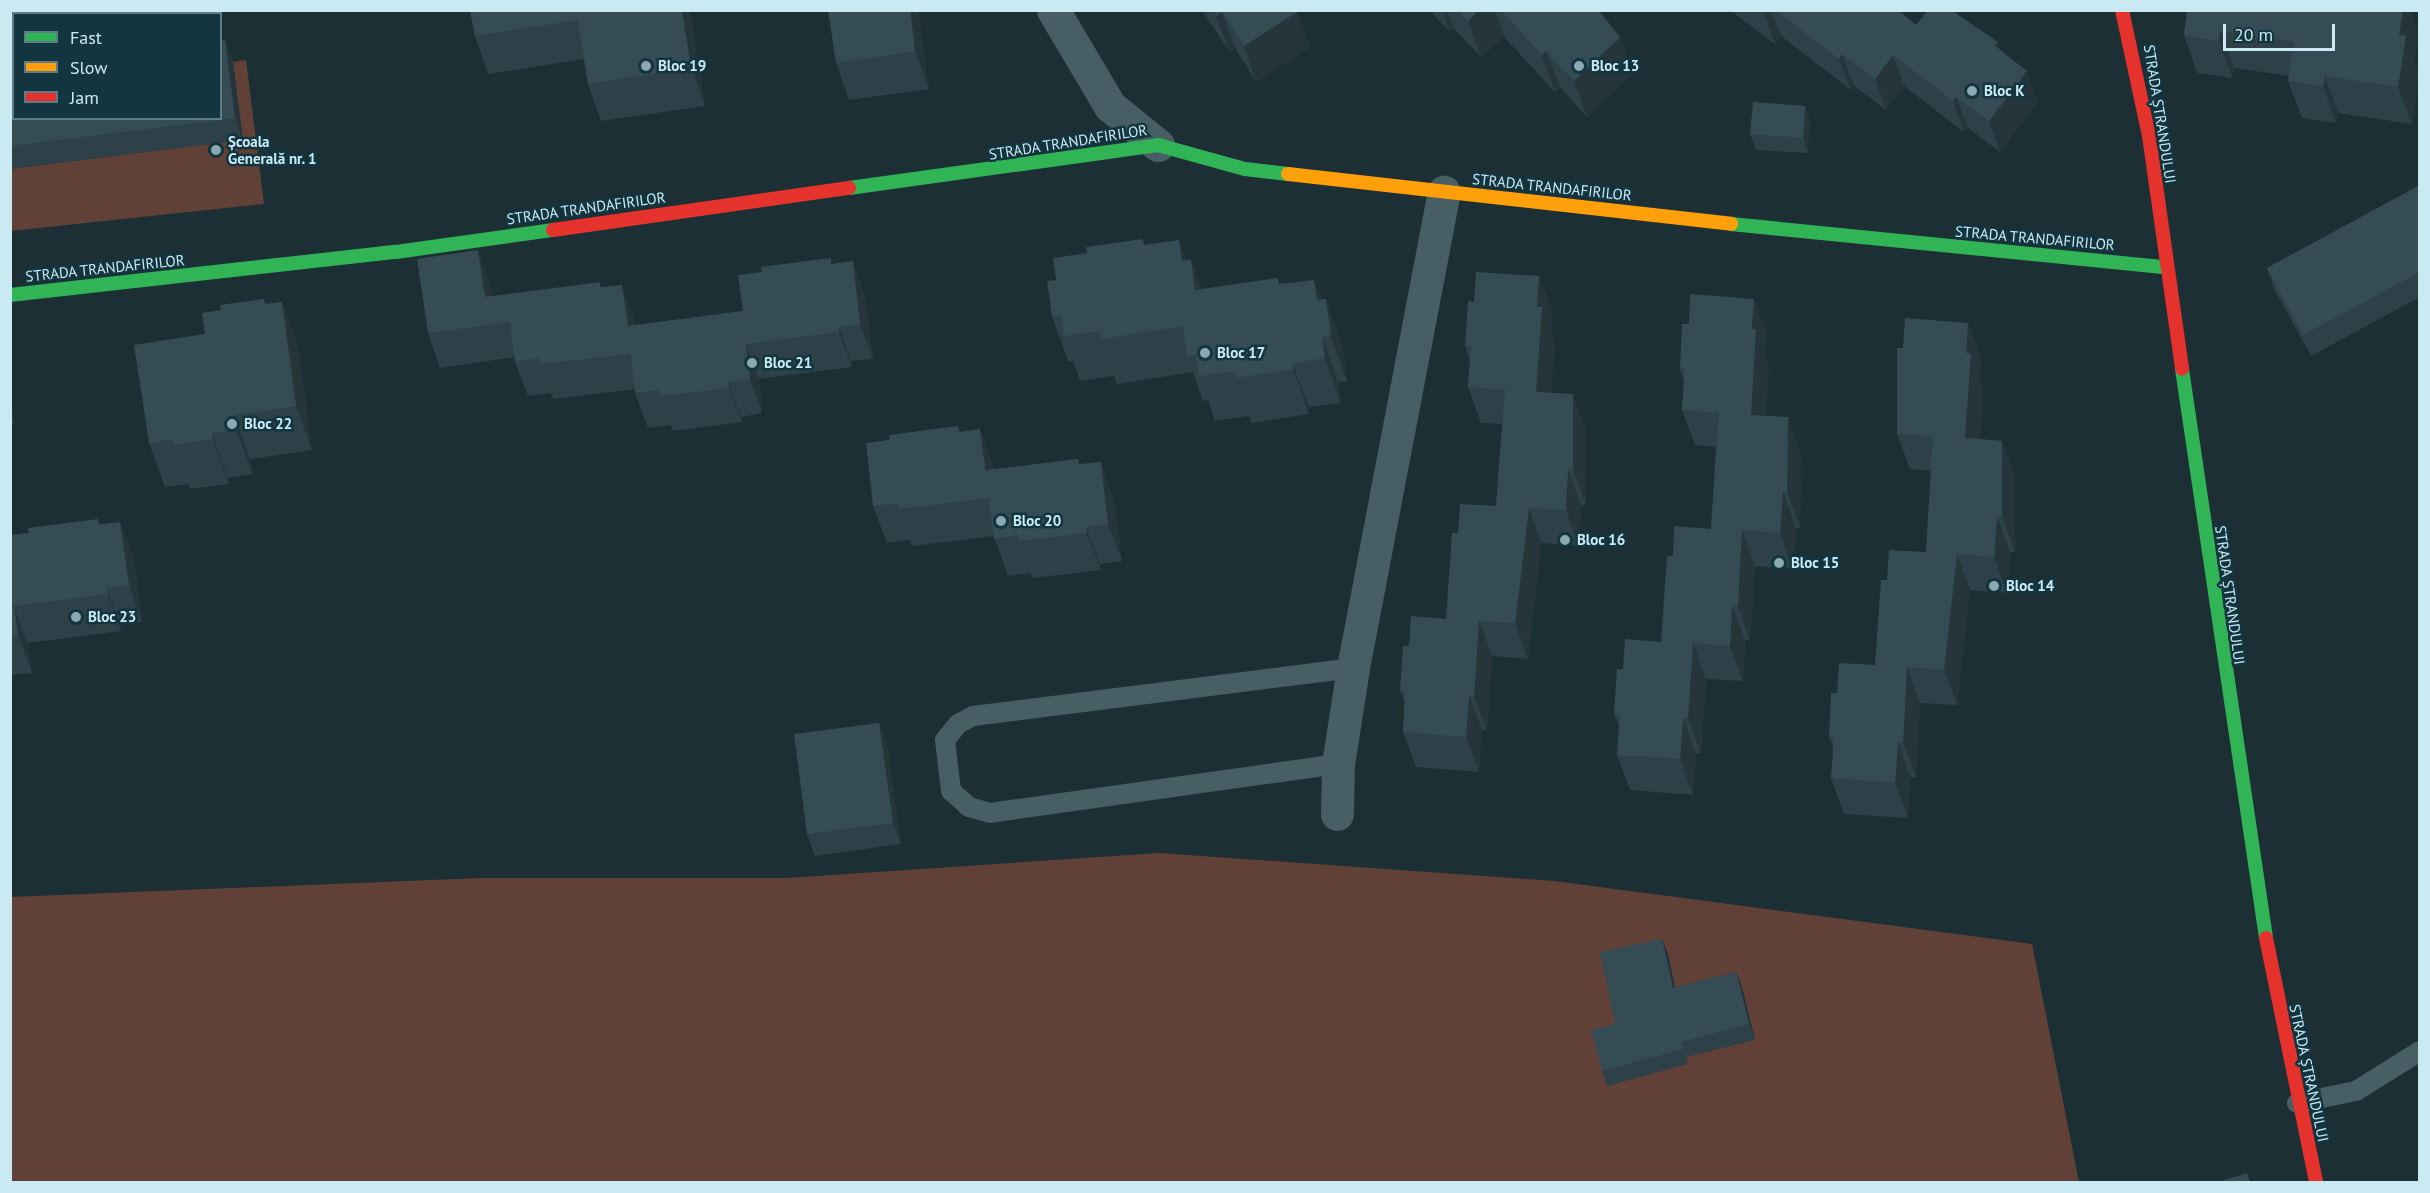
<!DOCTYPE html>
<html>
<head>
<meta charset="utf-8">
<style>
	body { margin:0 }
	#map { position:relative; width:2430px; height:1193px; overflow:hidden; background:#1c2f34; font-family:"PT Sans",sans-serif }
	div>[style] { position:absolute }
	.green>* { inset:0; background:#614137 }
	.lane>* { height:20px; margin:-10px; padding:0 10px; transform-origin:10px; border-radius:10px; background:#475e64 }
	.street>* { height:33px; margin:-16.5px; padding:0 16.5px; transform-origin:16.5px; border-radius:16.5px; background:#475e64 }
	.fast>* { height:14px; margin:-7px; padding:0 7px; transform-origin:7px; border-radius:7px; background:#30b455 }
	.slow>* { height:14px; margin:-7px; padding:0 7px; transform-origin:7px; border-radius:7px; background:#ff9f0a }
	.jam>* { height:14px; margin:-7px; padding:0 7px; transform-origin:7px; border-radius:7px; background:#e5322d }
	.wall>* { inset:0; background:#2e4148 }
	.shaded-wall>* { inset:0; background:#26353b }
	.building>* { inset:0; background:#364c54 }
	.dots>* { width:16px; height:16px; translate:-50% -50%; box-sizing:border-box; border:3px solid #12353f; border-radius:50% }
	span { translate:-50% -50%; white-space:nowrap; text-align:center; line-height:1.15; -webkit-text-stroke:5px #12353f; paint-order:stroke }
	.poi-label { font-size:15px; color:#c9e9f3; font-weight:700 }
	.left { translate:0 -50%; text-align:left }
	.street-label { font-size:15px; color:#c9e9f3 }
	.frame { position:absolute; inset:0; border:12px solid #c9e9f3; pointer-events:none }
	.legend { position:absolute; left:12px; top:12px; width:210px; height:108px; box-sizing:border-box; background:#12353f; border:2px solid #5b7d87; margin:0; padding:8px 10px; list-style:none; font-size:18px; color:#c9e9f3 }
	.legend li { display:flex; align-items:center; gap:12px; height:30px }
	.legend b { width:30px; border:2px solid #5b7d87 }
	.scale { position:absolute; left:2223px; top:24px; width:112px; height:27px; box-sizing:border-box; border:3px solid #c9e9f3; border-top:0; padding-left:8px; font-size:18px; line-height:21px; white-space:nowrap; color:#c9e9f3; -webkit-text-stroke:4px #12353f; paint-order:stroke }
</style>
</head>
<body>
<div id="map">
	<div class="green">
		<i style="clip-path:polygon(246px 60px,264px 204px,11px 231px,10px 169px,242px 140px,233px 62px)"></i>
		<i style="clip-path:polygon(1159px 853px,1554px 881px,2032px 944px,2079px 1182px,11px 1182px,10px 897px,480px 878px,787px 878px)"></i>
	</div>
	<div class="lane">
		<i style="left:1338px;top:764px;width:351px;rotate:172deg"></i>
		<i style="left:990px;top:813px;width:22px;rotate:-164deg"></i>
		<i style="left:969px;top:807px;width:24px;rotate:-138deg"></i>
		<i style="left:951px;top:791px;width:51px;rotate:-96.7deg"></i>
		<i style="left:945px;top:740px;width:21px;rotate:-51deg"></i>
		<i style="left:958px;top:724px;width:17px;rotate:-28deg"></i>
		<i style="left:973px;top:716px;width:383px;rotate:-7.2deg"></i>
		<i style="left:2297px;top:1103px;width:60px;rotate:-11.5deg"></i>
		<i style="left:2356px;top:1091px;width:75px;rotate:-32deg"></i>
	</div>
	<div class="street">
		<i style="left:1053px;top:10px;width:112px;rotate:59.3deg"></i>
		<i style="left:1110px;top:106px;width:62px;rotate:39.1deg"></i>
		<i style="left:1337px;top:814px;width:50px;rotate:-88.9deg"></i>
		<i style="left:1338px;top:764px;width:97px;rotate:-81.1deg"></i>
		<i style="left:1353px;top:668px;width:485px;rotate:-79.2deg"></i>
	</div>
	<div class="fast">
		<i style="left:849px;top:188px;width:312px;rotate:-7.9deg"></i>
		<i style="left:1158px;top:145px;width:90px;rotate:15.4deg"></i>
		<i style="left:1245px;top:169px;width:43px;rotate:6.6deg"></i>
		<i style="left:1731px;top:224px;width:436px;rotate:5.7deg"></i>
		<i style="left:10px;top:295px;width:388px;rotate:-6.4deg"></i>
		<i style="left:396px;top:252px;width:159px;rotate:-8deg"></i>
		<i style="left:2182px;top:369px;width:575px;rotate:81.6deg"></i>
	</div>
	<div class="slow">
		<i style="left:1288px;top:174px;width:446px;rotate:6.4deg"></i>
	</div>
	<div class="jam">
		<i style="left:2122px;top:10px;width:129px;rotate:77.9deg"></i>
		<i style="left:2149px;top:136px;width:235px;rotate:81.9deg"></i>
		<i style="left:553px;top:230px;width:299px;rotate:-8.1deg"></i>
		<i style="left:2266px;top:938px;width:249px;rotate:78.4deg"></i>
	</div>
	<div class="wall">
		<i style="clip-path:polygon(470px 10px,691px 17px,705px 106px,601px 121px,588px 84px,584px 59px,488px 74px,475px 36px)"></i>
		<i style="clip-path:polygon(918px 10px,929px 89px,849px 100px,836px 63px)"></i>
		<i style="clip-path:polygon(1202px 10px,1296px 10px,1310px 47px,1256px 82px,1235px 48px,1229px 51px)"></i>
		<i style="clip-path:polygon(1429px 10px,1598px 10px,1620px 37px,1633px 73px,1587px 117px,1560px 87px,1555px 92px,1504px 37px,1481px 57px,1453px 28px,1450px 32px)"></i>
		<i style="clip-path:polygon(1730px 10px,1898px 10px,1916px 25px,2001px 51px,2038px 102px,2000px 152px,1968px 128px,1964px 132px,1904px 86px,1886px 110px,1854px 86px,1851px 90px,1781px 36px,1775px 44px)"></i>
		<i style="clip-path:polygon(2187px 10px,2410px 10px,2418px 34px,2414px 61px,2419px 73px,2412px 124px,2338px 113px,2336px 123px,2302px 118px,2288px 81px,2289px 76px,2234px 68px,2232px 78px,2197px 73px,2184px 35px)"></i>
		<i style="clip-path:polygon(225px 40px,233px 62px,243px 140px,10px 169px,10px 67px)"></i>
		<i style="clip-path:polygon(1805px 106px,1810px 121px,1808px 153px,1756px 150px,1750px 134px)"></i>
		<i style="clip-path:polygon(2420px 185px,2420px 297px,2311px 356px,2274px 289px,2267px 268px)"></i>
		<i style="clip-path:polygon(1146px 245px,1186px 260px,1201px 289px,1281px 284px,1321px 300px,1342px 344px,1347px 381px,1338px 382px,1341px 403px,1309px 407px,1309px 414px,1252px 423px,1249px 416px,1215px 421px,1208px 400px,1203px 401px,1193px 372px,1117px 384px,1114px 376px,1080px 381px,1073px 361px,1068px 361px,1052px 316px,1056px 280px)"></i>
		<i style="clip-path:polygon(833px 264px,865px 296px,873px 359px,851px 361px,852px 367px,759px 379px,762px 413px,741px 417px,742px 422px,673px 431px,671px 425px,648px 428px,635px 393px,635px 389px,553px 399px,551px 393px,528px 396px,515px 362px,515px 357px,440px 368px,428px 333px,491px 285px,492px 296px,602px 287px,634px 319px,635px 325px,743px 311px)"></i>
		<i style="clip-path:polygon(1539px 276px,1552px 311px,1551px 331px,1555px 343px,1551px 393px,1586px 430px,1586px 505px,1581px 505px,1579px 546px,1541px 543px,1528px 659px,1492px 656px,1487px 731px,1482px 730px,1479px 772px,1416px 767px,1403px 732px,1405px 704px,1400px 691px,1409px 646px,1446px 619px,1458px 533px,1496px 506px,1502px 424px,1481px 423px,1468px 387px,1470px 360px,1465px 346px,1474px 302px)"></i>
		<i style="clip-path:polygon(282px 302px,298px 346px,312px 450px,250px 459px,253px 474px,228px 478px,229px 484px,190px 489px,188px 484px,165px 487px,149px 443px,205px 334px,266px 304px)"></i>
		<i style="clip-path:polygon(1968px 323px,1981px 358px,1980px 379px,1983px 389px,1980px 439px,2002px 441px,2015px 477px,2015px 552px,2010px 552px,2007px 593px,1970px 590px,1957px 705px,1920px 703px,1916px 777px,1910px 777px,1908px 818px,1844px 814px,1831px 778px,1834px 750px,1829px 737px,1837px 693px,1875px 665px,1887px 580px,1926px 552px,1931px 471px,1910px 469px,1897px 434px,1903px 348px)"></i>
		<i style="clip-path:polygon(1689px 324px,1767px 334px,1765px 355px,1769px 365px,1766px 416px,1801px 453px,1800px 528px,1796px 528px,1793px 569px,1755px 566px,1750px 641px,1745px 640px,1743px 681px,1706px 679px,1701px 754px,1696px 753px,1693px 795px,1630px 790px,1617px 755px,1619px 727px,1614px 713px,1623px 669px,1661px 642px,1673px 556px,1711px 529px,1716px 447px,1695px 445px,1682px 410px,1684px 382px,1680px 369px)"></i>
		<i style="clip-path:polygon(10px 391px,14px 424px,10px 424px)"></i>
		<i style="clip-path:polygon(958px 426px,960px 432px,993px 466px,994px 469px,1080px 464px,1114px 499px,1122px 561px,1100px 564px,1101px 570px,1033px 578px,1030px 573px,1008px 576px,994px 536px,912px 546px,910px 540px,887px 543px,873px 506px,889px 440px)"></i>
		<i style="clip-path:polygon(120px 522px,134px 559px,142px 622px,120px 625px,121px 631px,27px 643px,32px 673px,10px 675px,10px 535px)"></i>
		<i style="clip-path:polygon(879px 723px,887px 745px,901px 844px,815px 856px,807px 834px)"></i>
		<i style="clip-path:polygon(1662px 939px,1668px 954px,1675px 987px,1736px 972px,1742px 987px,1755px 1040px,1686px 1057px,1688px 1064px,1607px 1086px,1602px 1071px,1615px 1024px)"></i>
	</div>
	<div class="shaded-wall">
		<i style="clip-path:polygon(682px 10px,689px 10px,691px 17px,705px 106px,691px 68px)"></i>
		<i style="clip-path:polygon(910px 10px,918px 10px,929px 89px,915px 51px)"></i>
		<i style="clip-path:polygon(1442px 10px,1447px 10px,1453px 28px,1450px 32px)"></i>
		<i style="clip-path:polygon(1479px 10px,1495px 10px,1504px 37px,1481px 57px,1468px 21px)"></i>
		<i style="clip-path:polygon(1766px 10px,1771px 10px,1781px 36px,1775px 44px,1764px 13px)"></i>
		<i style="clip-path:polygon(2403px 10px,2410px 10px,2418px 34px,2414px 61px,2419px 73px,2412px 124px,2398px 87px,2399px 35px)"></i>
		<i style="clip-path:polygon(1222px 12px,1235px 48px,1229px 51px,1216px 16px)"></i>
		<i style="clip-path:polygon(1297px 12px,1310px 47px,1256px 82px,1244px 46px)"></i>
		<i style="clip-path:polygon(2220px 31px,2234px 68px,2232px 78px,2219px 41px)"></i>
		<i style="clip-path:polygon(1620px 37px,1633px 73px,1587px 117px,1574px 81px)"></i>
		<i style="clip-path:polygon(225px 40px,233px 62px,243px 140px,235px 118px)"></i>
		<i style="clip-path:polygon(1998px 42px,2009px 73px,1995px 46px)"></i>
		<i style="clip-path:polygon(1546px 51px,1560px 87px,1555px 92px,1542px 55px)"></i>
		<i style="clip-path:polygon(1842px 54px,1854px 86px,1851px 90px,1839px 59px)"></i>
		<i style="clip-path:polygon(1893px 55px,1904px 86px,1886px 110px,1875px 79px)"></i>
		<i style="clip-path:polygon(2027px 71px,2038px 102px,2000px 152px,1989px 121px)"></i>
		<i style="clip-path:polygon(2325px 76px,2338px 113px,2336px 123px,2323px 86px)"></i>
		<i style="clip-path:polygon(1956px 97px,1968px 128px,1964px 132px,1953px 101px)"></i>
		<i style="clip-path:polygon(1805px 106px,1810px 121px,1808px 153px,1803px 138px)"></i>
		<i style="clip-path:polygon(1179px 240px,1193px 280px,1191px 259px,1207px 304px,1211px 335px,1182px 261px)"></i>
		<i style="clip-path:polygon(478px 250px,491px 285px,496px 324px,485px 297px)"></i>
		<i style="clip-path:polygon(853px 261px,865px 296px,873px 359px,860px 324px)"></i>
		<i style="clip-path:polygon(1539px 276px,1552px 311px,1551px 331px,1555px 343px,1549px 427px,1536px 392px,1537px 307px)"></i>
		<i style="clip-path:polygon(1314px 280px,1328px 319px,1326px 299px,1342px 344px,1347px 381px,1317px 300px)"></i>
		<i style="clip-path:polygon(622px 285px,634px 319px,640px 360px,628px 326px)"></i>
		<i style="clip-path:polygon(1754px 299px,1767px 334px,1765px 355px,1769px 365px,1764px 450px,1751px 415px,1752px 329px)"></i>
		<i style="clip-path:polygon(282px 302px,298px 346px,312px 450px,296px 406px)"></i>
		<i style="clip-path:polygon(1968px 323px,1981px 358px,1980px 379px,1983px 389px,1978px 474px,1965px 438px,1966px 353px)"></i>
		<i style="clip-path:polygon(839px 327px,851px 361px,852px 367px,839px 332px)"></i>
		<i style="clip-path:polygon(1322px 337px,1338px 382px,1341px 403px,1325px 358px)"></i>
		<i style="clip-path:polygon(746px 344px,759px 379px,762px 413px,750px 379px)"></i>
		<i style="clip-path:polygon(1292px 363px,1309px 407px,1309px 414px,1293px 369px)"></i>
		<i style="clip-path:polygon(728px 382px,741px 417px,742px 422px,729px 388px)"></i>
		<i style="clip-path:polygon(10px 391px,14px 424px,10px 413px)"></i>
		<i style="clip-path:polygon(1573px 394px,1586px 430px,1586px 505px,1573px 469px)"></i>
		<i style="clip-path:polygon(234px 415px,250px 459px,253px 474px,236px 430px)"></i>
		<i style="clip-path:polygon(1788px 417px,1801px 453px,1800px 528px,1787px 492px)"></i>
		<i style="clip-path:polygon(980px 429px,993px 466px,1001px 519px,987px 482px)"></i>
		<i style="clip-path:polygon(212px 433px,228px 478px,229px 484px,213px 439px)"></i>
		<i style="clip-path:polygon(2002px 441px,2015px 477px,2015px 552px,2002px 516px)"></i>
		<i style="clip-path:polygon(1101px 462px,1114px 499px,1122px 561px,1108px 524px)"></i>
		<i style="clip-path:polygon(1568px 469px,1581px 505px,1579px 546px,1566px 510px)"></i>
		<i style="clip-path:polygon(1783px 492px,1796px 528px,1793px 569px,1780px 533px)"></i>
		<i style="clip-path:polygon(1529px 508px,1541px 543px,1528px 659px,1515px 623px)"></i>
		<i style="clip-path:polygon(1997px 516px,2010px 552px,2007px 593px,1994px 557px)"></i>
		<i style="clip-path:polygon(120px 522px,134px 559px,142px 622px,129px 585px)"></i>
		<i style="clip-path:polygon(1086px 527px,1100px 564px,1101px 570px,1087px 533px)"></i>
		<i style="clip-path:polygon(1742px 530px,1755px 566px,1750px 641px,1738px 605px)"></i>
		<i style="clip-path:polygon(1957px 554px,1970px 590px,1957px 705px,1944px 670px)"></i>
		<i style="clip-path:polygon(107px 588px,120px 625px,121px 631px,108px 594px)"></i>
		<i style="clip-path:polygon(1732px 605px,1745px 640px,1743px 681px,1730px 646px)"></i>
		<i style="clip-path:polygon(14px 606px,27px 643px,32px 673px,18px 635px)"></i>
		<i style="clip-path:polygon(1479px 621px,1492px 656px,1487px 731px,1474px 696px)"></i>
		<i style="clip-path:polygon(1693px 643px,1706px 679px,1701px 754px,1688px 718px)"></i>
		<i style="clip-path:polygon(1907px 667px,1920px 703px,1916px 777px,1903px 742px)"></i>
		<i style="clip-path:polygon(1469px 695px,1482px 730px,1479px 772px,1466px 737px)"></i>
		<i style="clip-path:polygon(1683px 718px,1696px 753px,1693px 795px,1680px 759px)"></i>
		<i style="clip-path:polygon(879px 723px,887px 745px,901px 844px,893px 823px)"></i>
		<i style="clip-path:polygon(1898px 742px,1910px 777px,1908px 818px,1895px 783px)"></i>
		<i style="clip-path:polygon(1662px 939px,1668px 954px,1678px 1003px,1673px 988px)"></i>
		<i style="clip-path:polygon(1736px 972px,1742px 987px,1755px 1040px,1749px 1024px)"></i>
	</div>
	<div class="building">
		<i style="clip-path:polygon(470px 10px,682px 10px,691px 68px,588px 84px,578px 20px,475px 36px)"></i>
		<i style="clip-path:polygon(828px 10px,910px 10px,915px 51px,836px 63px)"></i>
		<i style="clip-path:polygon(1213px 10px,1296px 10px,1297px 12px,1244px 46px,1222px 12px,1216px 16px)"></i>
		<i style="clip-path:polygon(1458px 10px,1479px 10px,1468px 21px)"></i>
		<i style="clip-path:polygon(1500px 10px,1598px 10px,1620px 37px,1574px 81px,1546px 51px,1542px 55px)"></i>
		<i style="clip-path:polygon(1776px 10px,1898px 10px,1916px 25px,1928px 10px,1951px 10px,1998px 42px,1995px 46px,2027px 71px,1989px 121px,1956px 97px,1953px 101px,1893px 55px,1875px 79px,1842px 54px,1839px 59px)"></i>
		<i style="clip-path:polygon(2187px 10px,2403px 10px,2399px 35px,2406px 36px,2398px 87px,2325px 76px,2323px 86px,2288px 81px,2294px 42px,2220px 31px,2219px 41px,2184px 35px)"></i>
		<i style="clip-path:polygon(225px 40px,235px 118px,10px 146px,10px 67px,14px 67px,14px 118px,220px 118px,220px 41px)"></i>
		<i style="clip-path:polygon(1753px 102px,1805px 106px,1803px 138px,1750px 134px)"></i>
		<i style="clip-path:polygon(2420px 185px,2420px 272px,2303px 335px,2267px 268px)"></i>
		<i style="clip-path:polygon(1143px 239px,1144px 245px,1179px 240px,1182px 261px,1191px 259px,1195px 290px,1278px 278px,1279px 284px,1314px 280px,1317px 300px,1326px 299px,1331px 336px,1322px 337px,1325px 358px,1292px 363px,1293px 369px,1236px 378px,1235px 371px,1199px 376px,1196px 355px,1187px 356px,1183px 326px,1101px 339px,1099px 331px,1064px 336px,1061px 315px,1052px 316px,1047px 281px,1056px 280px,1053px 258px,1087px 253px,1086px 247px)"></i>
		<i style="clip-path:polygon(478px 250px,485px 297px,600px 282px,600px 287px,622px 285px,628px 326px,743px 311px,738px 275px,762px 272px,761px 267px,831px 258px,831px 264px,853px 261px,860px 324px,839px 327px,839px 332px,746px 344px,750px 379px,728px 382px,729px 388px,661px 396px,660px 390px,635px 393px,631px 354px,540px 364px,539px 358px,515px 362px,510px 322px,428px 333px,417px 259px)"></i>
		<i style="clip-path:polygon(1476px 272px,1539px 276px,1537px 307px,1542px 307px,1536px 392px,1573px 394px,1573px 469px,1568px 469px,1566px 510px,1529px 508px,1515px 623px,1479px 621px,1474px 696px,1469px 695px,1466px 737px,1403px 732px,1405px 691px,1400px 691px,1403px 646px,1409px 646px,1411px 616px,1446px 619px,1452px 533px,1458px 533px,1460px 504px,1496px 506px,1505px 390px,1468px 387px,1471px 346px,1465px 346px,1468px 301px,1474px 302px)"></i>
		<i style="clip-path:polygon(1690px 294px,1754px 299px,1752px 329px,1756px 330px,1751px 415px,1788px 417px,1787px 492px,1783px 492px,1780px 533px,1742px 530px,1738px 605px,1732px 605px,1730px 646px,1693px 643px,1688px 718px,1683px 718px,1680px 759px,1617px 755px,1620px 714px,1614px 713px,1617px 669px,1623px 669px,1625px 639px,1661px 642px,1667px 556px,1673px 556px,1674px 526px,1711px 529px,1719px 413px,1682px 410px,1685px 369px,1680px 369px,1682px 324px,1689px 324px)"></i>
		<i style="clip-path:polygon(264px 299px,265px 304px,282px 302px,296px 406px,234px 415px,236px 430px,212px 433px,213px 439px,174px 445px,173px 439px,149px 443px,134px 345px,205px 334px,202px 313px,221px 310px,220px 305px)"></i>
		<i style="clip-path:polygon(1905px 318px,1968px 323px,1966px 353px,1971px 353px,1965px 438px,2002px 441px,2002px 516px,1997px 516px,1994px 557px,1957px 554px,1944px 670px,1907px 667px,1903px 742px,1898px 742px,1895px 783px,1831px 778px,1834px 738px,1829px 737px,1831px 693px,1837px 693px,1839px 663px,1875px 665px,1881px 580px,1887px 580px,1889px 550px,1926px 552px,1933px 436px,1897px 434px,1897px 348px,1903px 348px)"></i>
		<i style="clip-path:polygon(958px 426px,959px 432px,980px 429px,987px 482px,986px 470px,1078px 459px,1079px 464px,1101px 462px,1108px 524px,1086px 527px,1087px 533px,1019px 541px,1018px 535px,994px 539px,989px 498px,898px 509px,897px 503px,873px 506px,866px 443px,889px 440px,889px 435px)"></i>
		<i style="clip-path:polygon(98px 519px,99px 525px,120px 522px,129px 585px,107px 588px,108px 594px,14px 606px,18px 635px,10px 636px,10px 535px,29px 533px,28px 528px)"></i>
		<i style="clip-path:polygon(879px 723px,893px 823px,807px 834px,794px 734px)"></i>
		<i style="clip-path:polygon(1662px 939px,1673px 988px,1736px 972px,1749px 1024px,1681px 1042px,1683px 1049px,1602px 1071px,1591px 1030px,1615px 1024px,1600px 952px)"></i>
		<i style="clip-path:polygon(2247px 1173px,2250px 1182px,2218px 1182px)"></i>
	</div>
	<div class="dots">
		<i style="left:646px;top:66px;background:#8ca8b0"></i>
		<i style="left:1579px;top:66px;background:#8ca8b0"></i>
		<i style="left:1972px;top:91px;background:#8ca8b0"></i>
		<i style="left:216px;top:150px;background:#8ca8b0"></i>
		<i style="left:1205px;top:353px;background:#8ca8b0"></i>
		<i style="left:752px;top:363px;background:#8ca8b0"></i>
		<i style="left:232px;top:424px;background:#8ca8b0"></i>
		<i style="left:1001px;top:521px;background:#8ca8b0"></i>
		<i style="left:1565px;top:540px;background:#8ca8b0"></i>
		<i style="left:1779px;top:563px;background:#8ca8b0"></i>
		<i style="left:1994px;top:586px;background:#8ca8b0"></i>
		<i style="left:76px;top:617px;background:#8ca8b0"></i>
	</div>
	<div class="poi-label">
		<span class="left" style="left:658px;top:66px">Bloc 19</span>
		<span class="left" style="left:1591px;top:66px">Bloc 13</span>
		<span class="left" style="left:1984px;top:91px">Bloc K</span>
		<span class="left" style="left:228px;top:150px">Școala<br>Generală nr. 1</span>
		<span class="left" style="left:1217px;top:353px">Bloc 17</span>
		<span class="left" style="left:764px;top:363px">Bloc 21</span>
		<span class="left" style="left:244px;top:424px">Bloc 22</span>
		<span class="left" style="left:1013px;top:521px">Bloc 20</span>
		<span class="left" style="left:1577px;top:540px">Bloc 16</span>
		<span class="left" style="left:1791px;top:563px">Bloc 15</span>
		<span class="left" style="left:2006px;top:586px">Bloc 14</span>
		<span class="left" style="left:88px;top:617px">Bloc 23</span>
	</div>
	<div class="street-label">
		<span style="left:2160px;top:114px;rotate:81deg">STRADA ȘTRANDULUI</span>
		<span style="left:1068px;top:142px;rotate:-9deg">STRADA TRANDAFIRILOR</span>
		<span style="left:1552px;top:187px;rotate:6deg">STRADA TRANDAFIRILOR</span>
		<span style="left:586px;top:208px;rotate:-8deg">STRADA TRANDAFIRILOR</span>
		<span style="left:2035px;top:238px;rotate:5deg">STRADA TRANDAFIRILOR</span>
		<span style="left:105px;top:268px;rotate:-6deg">STRADA TRANDAFIRILOR</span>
		<span style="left:2230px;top:595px;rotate:82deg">STRADA ȘTRANDULUI</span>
		<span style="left:2309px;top:1073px;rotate:78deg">STRADA ȘTRANDULUI</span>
	</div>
	<div class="frame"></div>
	<ul class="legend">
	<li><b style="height:8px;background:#30b455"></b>Fast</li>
	<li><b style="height:8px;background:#ff9f0a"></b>Slow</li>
	<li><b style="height:8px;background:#e5322d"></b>Jam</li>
	</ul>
	<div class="scale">20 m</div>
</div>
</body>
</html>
